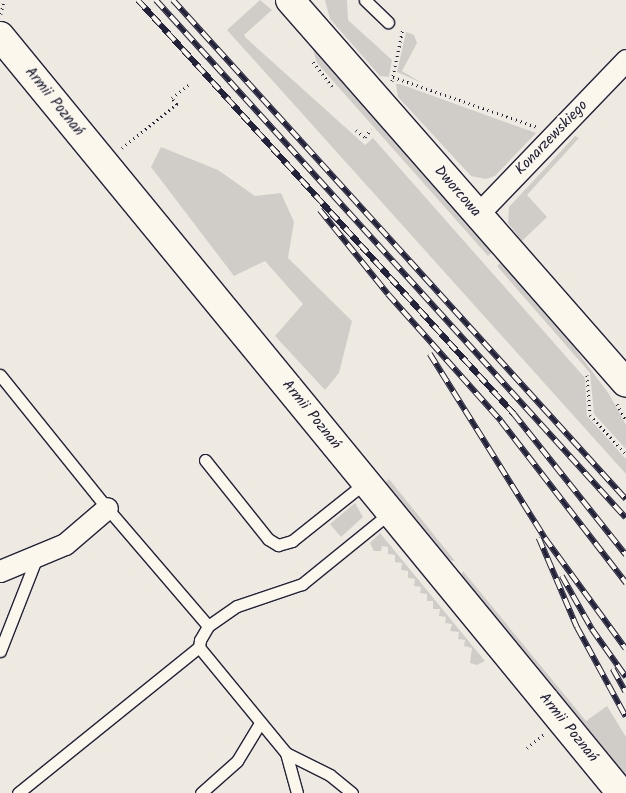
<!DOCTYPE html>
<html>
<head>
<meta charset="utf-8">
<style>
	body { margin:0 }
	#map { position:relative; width:626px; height:793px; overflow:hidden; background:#eeeae2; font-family:Kalam,sans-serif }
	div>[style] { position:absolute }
	.green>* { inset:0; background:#d0cdc9 }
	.path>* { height:3px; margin-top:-1.5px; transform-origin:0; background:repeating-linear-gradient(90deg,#22223b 0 1px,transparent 0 5px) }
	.roads { filter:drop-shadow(1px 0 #22223b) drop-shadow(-1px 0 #22223b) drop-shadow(0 1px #22223b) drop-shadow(0 -1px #22223b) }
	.service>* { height:11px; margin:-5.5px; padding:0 5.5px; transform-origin:5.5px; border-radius:5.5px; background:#fbf7ec }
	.minor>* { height:21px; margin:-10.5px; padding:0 10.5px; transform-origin:10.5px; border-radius:10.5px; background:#fbf7ec }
	.tertiary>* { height:28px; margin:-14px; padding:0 14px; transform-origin:14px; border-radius:14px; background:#fbf7ec }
	.secondary>* { height:28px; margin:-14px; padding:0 14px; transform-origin:14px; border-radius:14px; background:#fbf7ec }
	.rail>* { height:5.5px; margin-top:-2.75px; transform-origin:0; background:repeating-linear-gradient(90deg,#fbf7ec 0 11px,#22223b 0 22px); box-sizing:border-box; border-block:1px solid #22223b }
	span { translate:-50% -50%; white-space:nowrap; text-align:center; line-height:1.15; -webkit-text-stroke:5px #fbf7ec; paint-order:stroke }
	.street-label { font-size:15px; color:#22223b }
</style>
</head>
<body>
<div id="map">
	<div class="green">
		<i style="clip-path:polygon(260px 0,272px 10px,244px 35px,246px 38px,365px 145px,373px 138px,585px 378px,587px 416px,626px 459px,626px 474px,227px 30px)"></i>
		<i style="clip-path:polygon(325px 0,347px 0,348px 20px,392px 60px,389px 77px,380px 76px,330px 19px)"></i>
		<i style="clip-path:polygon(406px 32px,414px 35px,417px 43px,402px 71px,422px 83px,397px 72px)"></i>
		<i style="clip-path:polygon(311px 43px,494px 251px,488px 256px,317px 63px)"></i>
		<i style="clip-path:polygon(396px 84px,400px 84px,536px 133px,495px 176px,486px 179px,471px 176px,398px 97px)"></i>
		<i style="clip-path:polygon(575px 136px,579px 138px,527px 195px,547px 217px,522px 241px,508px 223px,509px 207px)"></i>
		<i style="clip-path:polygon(161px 147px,218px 170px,255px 196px,281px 193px,294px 222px,288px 258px,352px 321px,339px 373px,325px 390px,275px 336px,303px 304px,265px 261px,234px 276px,151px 167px)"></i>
		<i style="clip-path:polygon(503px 260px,550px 315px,609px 394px,626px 425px,626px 449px,594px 414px,590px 373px,497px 266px)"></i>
		<i style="clip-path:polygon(389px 479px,455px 561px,447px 560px,383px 484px)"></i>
		<i style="clip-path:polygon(355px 503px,363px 517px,341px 537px,330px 524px)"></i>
		<i style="clip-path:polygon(392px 532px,492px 654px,489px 656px,389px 535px)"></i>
		<i style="clip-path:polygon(380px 533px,485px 661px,477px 665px,470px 663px,472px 648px,464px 646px,465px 640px,458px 639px,459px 632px,450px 631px,452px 624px,445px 623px,446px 617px,439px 616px,440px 609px,433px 609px,433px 601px,427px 601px,427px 594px,420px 593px,421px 587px,414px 586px,415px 579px,408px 578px,408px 571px,401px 570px,402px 563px,395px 562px,395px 555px,388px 554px,388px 547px,382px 546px,381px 551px,374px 551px,370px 543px)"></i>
		<i style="clip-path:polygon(463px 571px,586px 721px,607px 706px,626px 737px,626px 780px,461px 576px)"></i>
	</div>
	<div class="path">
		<i style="left:1px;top:14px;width:14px;rotate:-78deg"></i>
		<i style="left:313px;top:62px;width:31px;rotate:52deg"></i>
		<i style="left:393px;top:77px;width:152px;rotate:19.1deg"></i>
		<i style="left:392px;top:81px;width:54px;rotate:-78.3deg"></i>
		<i style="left:177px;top:104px;width:8px;rotate:-130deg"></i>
		<i style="left:172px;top:98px;width:24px;rotate:-38deg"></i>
		<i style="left:356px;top:130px;width:11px;rotate:38deg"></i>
		<i style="left:365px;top:137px;width:10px;rotate:-53deg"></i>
		<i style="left:122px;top:148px;width:72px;rotate:-38.8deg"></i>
		<i style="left:587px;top:375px;width:40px;rotate:85.7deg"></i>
		<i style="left:590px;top:415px;width:53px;rotate:47.3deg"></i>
		<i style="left:617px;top:404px;width:18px;rotate:61deg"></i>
		<i style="left:527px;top:748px;width:22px;rotate:-39deg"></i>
	</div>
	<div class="roads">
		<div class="service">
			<i style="left:365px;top:0;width:32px;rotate:44deg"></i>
			<i style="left:0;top:375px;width:171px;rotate:51.2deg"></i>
			<i style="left:107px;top:508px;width:155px;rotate:49.4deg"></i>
			<i style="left:205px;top:460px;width:101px;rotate:51.4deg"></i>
			<i style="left:268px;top:539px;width:12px;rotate:31deg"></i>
			<i style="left:278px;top:545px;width:15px;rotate:-16deg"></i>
			<i style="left:292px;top:541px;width:95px;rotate:-38.6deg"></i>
			<i style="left:0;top:651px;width:99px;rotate:-68.6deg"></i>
			<i style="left:286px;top:753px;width:41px;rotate:74.6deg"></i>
			<i style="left:18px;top:793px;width:233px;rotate:-38.9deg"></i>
			<i style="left:201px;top:793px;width:48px;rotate:-41.6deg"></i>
			<i style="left:237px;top:761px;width:44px;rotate:-58.8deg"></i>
			<i style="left:352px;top:793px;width:28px;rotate:-141deg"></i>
			<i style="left:330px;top:775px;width:49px;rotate:-153.4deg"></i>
			<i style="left:286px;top:753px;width:137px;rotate:-129.4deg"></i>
			<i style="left:199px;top:647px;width:7px;rotate:-82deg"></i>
			<i style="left:200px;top:640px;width:16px;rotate:-60deg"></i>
			<i style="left:208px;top:626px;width:35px;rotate:-35deg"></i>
			<i style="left:237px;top:606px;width:69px;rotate:-18.7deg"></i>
			<i style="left:302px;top:584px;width:114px;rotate:-39deg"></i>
		</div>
		<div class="minor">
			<i style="left:477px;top:215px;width:215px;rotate:-46.1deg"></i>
			<i style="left:0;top:571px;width:70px;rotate:-22.6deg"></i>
			<i style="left:65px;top:544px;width:55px;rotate:-40.6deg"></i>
		</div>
		<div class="tertiary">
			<i style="left:290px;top:0;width:509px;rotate:48.74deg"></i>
		</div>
		<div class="secondary">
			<i style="left:0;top:36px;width:979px;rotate:50.64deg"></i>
		</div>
	</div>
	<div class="rail">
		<i style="left:138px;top:0;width:559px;rotate:47.75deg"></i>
		<i style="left:514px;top:414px;width:180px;rotate:51.5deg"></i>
		<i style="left:156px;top:0;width:699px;rotate:47.78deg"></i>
		<i style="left:173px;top:0;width:674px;rotate:47.77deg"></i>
		<i style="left:320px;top:210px;width:108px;rotate:51deg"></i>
		<i style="left:388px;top:294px;width:170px;rotate:48.3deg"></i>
		<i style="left:501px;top:421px;width:205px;rotate:52.3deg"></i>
		<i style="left:430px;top:354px;width:217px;rotate:58deg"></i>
		<i style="left:545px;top:538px;width:137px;rotate:53.9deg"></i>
		<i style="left:539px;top:538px;width:97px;rotate:66.9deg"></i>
		<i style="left:577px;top:627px;width:102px;rotate:61.4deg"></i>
		<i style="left:562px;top:576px;width:61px;rotate:60.5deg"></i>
		<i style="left:592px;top:629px;width:59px;rotate:54.7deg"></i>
		<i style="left:613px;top:669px;width:26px;rotate:61deg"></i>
	</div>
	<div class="street-label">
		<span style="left:54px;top:102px;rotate:51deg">Armii Poznań</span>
		<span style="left:552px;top:138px;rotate:-46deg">Konarzewskiego</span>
		<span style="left:457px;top:192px;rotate:49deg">Dworcowa</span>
		<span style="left:311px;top:415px;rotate:51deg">Armii Poznań</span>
		<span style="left:568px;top:728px;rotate:51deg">Armii Poznań</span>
	</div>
</div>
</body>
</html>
